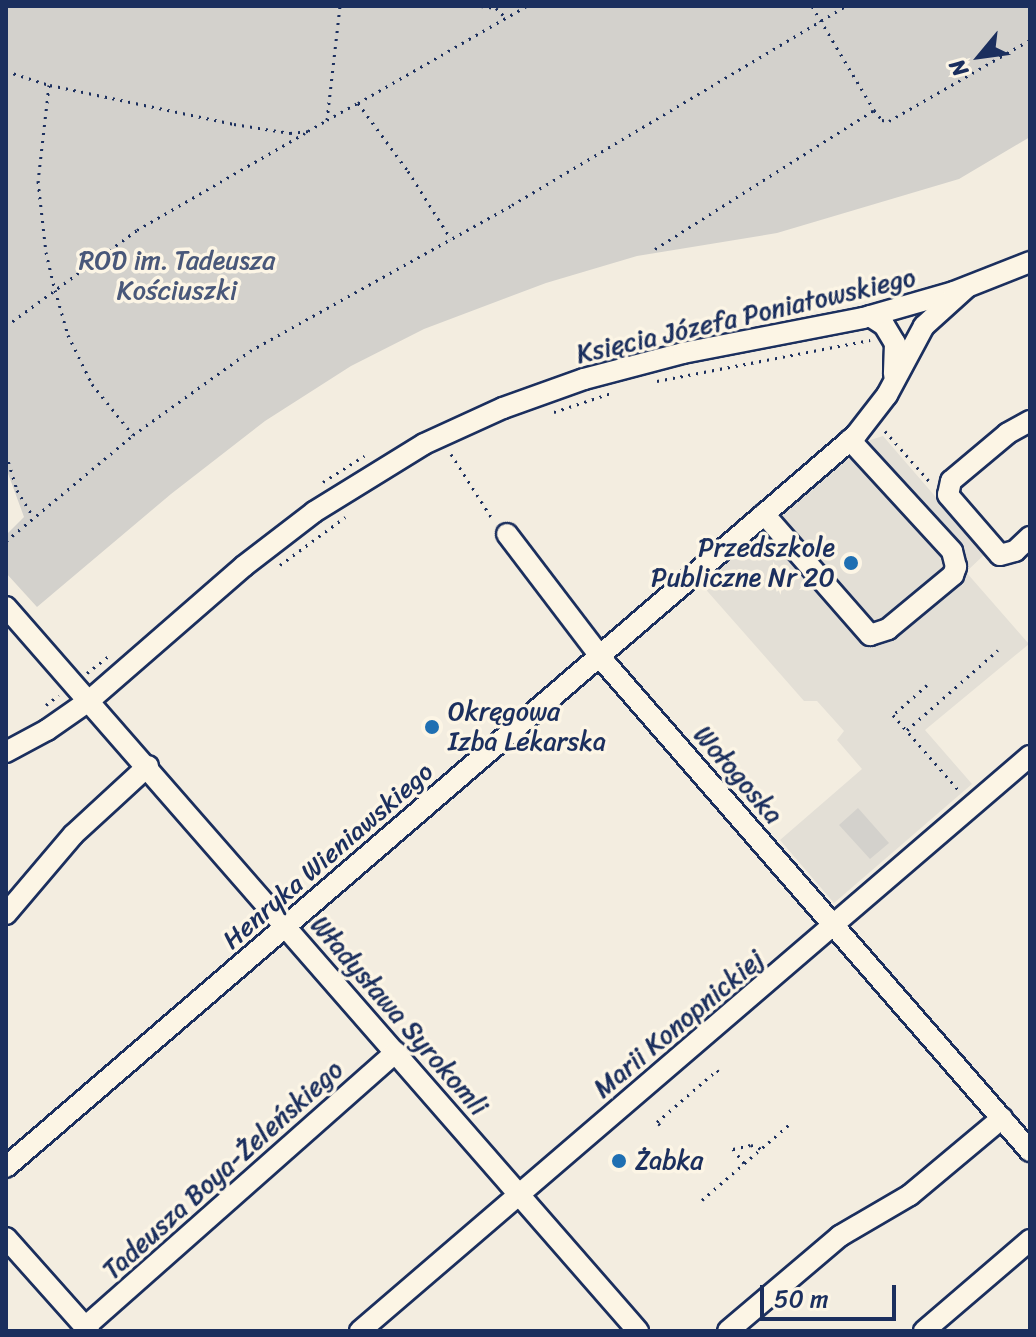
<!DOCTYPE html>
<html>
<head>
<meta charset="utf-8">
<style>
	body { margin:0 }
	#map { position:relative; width:1036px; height:1337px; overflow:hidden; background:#f3ede0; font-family:Sriracha,sans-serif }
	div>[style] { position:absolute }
	.built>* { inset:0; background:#e3dfd6 }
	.green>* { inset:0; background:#d3d1cc }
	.path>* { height:3px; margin-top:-1.5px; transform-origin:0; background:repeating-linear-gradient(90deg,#1b2f5e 0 2px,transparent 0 8px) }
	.roads { filter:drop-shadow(2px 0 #1b2f5e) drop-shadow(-2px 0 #1b2f5e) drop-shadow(0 2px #1b2f5e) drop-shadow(0 -2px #1b2f5e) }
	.minor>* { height:20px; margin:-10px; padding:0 10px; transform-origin:10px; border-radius:10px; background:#fcf5e5 }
	.dots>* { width:22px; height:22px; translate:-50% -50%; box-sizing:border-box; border:4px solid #fcf5e5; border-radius:50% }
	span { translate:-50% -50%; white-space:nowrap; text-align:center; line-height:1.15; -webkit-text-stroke:7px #fcf5e5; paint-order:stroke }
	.park-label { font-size:26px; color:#49587a }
	.street-label { font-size:26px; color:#1b2f5e }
	.poi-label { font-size:26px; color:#1b2f5e }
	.right { translate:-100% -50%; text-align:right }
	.left { translate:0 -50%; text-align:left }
	.frame { position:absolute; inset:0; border:8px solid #1b2f5e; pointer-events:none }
	.north { position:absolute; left:940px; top:16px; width:80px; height:80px; -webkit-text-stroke:6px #fcf5e5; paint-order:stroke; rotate:241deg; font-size:22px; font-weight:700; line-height:32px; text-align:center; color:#1b2f5e }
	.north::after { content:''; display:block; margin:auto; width:28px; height:36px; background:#1b2f5e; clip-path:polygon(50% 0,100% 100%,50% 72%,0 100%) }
	.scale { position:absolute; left:760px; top:1285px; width:136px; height:36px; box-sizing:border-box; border:4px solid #1b2f5e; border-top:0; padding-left:10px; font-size:24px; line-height:28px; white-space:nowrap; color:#1b2f5e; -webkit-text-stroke:6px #fcf5e5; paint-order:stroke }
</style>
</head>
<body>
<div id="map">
	<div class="built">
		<i style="clip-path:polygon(883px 436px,985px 554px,966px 572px,1029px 644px,925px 730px,972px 784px,834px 903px,780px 840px,862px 769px,837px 740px,844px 731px,817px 701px,804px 701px,701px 584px,867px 441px)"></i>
	</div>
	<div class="green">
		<i style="clip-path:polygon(6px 6px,1030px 6px,1030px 137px,959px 179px,777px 233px,637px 256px,546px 283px,424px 329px,351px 366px,265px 421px,171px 494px,37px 607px,6px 573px,6px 535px,24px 517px,6px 468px)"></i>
		<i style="clip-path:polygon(858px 808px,889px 843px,870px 859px,839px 825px)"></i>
	</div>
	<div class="path">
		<i style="left:481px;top:6px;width:15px;rotate:8deg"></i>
		<i style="left:496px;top:8px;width:14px;rotate:45deg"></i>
		<i style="left:812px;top:6px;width:121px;rotate:59.2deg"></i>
		<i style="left:874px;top:110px;width:13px;rotate:51deg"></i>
		<i style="left:882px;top:120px;width:7px;rotate:8deg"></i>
		<i style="left:889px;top:121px;width:163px;rotate:-29.9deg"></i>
		<i style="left:6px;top:71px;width:45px;rotate:18deg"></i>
		<i style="left:49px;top:85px;width:97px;rotate:96.5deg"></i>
		<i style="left:38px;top:181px;width:71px;rotate:83.6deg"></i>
		<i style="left:46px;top:252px;width:39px;rotate:77deg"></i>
		<i style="left:55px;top:290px;width:47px;rotate:73.9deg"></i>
		<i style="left:68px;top:335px;width:55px;rotate:63.9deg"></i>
		<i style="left:92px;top:384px;width:65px;rotate:51.2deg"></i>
		<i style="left:50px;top:85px;width:188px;rotate:12deg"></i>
		<i style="left:234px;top:124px;width:57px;rotate:9.1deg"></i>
		<i style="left:290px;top:133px;width:18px;rotate:-6deg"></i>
		<i style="left:308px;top:131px;width:22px;rotate:-30deg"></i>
		<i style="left:327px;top:120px;width:115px;rotate:-83.5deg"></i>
		<i style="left:358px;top:103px;width:195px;rotate:-29.9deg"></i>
		<i style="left:327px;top:120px;width:35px;rotate:-29deg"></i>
		<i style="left:358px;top:103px;width:84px;rotate:53.7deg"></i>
		<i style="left:408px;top:171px;width:80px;rotate:57.7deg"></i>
		<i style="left:655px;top:249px;width:259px;rotate:-32.4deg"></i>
		<i style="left:6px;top:326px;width:162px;rotate:-36.2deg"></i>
		<i style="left:137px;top:230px;width:194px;rotate:-30deg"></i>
		<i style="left:657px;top:381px;width:217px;rotate:-10.9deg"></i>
		<i style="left:554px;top:412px;width:60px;rotate:-18.4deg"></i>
		<i style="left:885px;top:431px;width:68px;rotate:48.6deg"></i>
		<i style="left:6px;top:454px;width:38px;rotate:73deg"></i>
		<i style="left:17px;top:490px;width:31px;rotate:59deg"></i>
		<i style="left:451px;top:454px;width:78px;rotate:57.5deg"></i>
		<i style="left:323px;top:482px;width:49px;rotate:-32.4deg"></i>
		<i style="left:6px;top:541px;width:165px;rotate:-39.8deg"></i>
		<i style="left:133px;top:435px;width:144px;rotate:-35.7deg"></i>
		<i style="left:250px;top:351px;width:300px;rotate:-29.1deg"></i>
		<i style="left:512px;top:205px;width:389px;rotate:-30.8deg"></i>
		<i style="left:280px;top:565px;width:81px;rotate:-36.4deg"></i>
		<i style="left:87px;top:673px;width:29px;rotate:-38deg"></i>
		<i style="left:927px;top:685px;width:45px;rotate:138.6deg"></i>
		<i style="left:893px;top:715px;width:103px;rotate:48.9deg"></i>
		<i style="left:46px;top:705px;width:16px;rotate:-38deg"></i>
		<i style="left:907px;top:730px;width:121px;rotate:-41.3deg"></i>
		<i style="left:660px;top:1125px;width:4px;rotate:-135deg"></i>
		<i style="left:657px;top:1122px;width:79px;rotate:-40.9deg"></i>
		<i style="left:717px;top:1070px;width:3px;rotate:45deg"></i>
		<i style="left:744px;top:1163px;width:18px;rotate:-128deg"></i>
		<i style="left:733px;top:1149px;width:18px;rotate:-13deg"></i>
		<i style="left:751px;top:1145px;width:12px;rotate:20deg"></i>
		<i style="left:702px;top:1200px;width:119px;rotate:-40.9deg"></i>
	</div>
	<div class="roads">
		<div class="minor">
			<i style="left:870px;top:316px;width:17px;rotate:33deg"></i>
			<i style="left:884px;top:325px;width:21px;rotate:59deg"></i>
			<i style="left:895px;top:343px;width:31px;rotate:92deg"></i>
			<i style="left:1030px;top:421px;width:26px;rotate:151deg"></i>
			<i style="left:1007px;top:434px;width:73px;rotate:140deg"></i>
			<i style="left:951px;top:481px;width:14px;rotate:102deg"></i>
			<i style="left:948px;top:495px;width:79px;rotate:49.1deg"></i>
			<i style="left:1000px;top:555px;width:16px;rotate:-15deg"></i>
			<i style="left:1015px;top:551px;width:21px;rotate:-43deg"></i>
			<i style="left:764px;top:514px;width:161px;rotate:48.8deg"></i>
			<i style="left:870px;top:635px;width:19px;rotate:-18deg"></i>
			<i style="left:888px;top:629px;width:85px;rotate:-39.7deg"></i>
			<i style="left:953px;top:575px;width:9px;rotate:-69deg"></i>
			<i style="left:956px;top:567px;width:16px;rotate:-104deg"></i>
			<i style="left:952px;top:551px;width:151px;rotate:-132.6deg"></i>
			<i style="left:507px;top:534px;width:163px;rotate:52.7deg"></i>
			<i style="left:606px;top:664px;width:646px;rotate:48.96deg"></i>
			<i style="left:6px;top:607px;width:961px;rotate:48.88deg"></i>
			<i style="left:6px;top:752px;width:47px;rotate:-28.2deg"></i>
			<i style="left:47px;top:730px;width:52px;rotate:-34.9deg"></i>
			<i style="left:90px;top:700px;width:204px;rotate:-41deg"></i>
			<i style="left:244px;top:566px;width:88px;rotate:-37.6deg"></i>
			<i style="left:314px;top:512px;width:129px;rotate:-31.7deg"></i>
			<i style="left:424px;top:444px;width:87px;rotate:-24.5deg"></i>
			<i style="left:503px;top:408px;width:86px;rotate:-19.7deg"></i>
			<i style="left:584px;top:379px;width:102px;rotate:-14.7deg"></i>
			<i style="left:683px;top:353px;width:183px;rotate:-11deg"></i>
			<i style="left:863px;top:318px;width:95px;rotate:-15.9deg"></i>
			<i style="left:954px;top:292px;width:82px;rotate:-21.5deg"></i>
			<i style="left:6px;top:914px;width:104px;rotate:-49.7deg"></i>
			<i style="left:73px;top:835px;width:102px;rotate:-42.6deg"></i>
			<i style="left:6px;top:1167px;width:1122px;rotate:-40.73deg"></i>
			<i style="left:856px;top:435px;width:51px;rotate:-52.2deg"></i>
			<i style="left:887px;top:395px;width:78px;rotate:-61.8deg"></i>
			<i style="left:924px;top:326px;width:57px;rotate:-42.1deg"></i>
			<i style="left:6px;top:1238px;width:125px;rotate:48.3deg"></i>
			<i style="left:85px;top:1327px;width:415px;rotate:-41.5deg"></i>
			<i style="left:360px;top:1331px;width:883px;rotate:-40.64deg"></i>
			<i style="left:728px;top:1331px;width:147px;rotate:-40.3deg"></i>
			<i style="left:840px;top:1236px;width:81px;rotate:-30.4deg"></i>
			<i style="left:910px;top:1195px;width:120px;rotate:-39.9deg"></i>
			<i style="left:924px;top:1331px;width:140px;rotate:-40.6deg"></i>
		</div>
	</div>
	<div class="dots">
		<i style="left:851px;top:563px;background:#1f6fb2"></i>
		<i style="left:432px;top:727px;background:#1f6fb2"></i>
		<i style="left:619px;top:1161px;background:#1f6fb2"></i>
	</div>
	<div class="park-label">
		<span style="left:177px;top:276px">ROD im. Tadeusza<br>Kościuszki</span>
	</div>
	<div class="street-label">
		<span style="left:746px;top:316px;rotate:-13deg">Księcia Józefa Poniatowskiego</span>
		<span style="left:738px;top:775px;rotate:49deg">Wołogoska</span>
		<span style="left:328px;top:856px;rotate:-41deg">Henryka Wieniawskiego</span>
		<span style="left:399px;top:1016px;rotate:49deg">Władysława Syrokomli</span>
		<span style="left:679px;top:1024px;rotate:-40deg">Marii Konopnickiej</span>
		<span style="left:223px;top:1170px;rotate:-42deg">Tadeusza Boya-Żeleńskiego</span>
	</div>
	<div class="poi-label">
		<span class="right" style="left:835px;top:563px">Przedszkole<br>Publiczne Nr 20</span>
		<span class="left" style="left:448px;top:727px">Okręgowa<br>Izba Lekarska</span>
		<span class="left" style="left:635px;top:1161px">Żabka</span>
	</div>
	<div class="frame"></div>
	<div class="north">N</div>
	<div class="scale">50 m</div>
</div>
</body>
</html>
